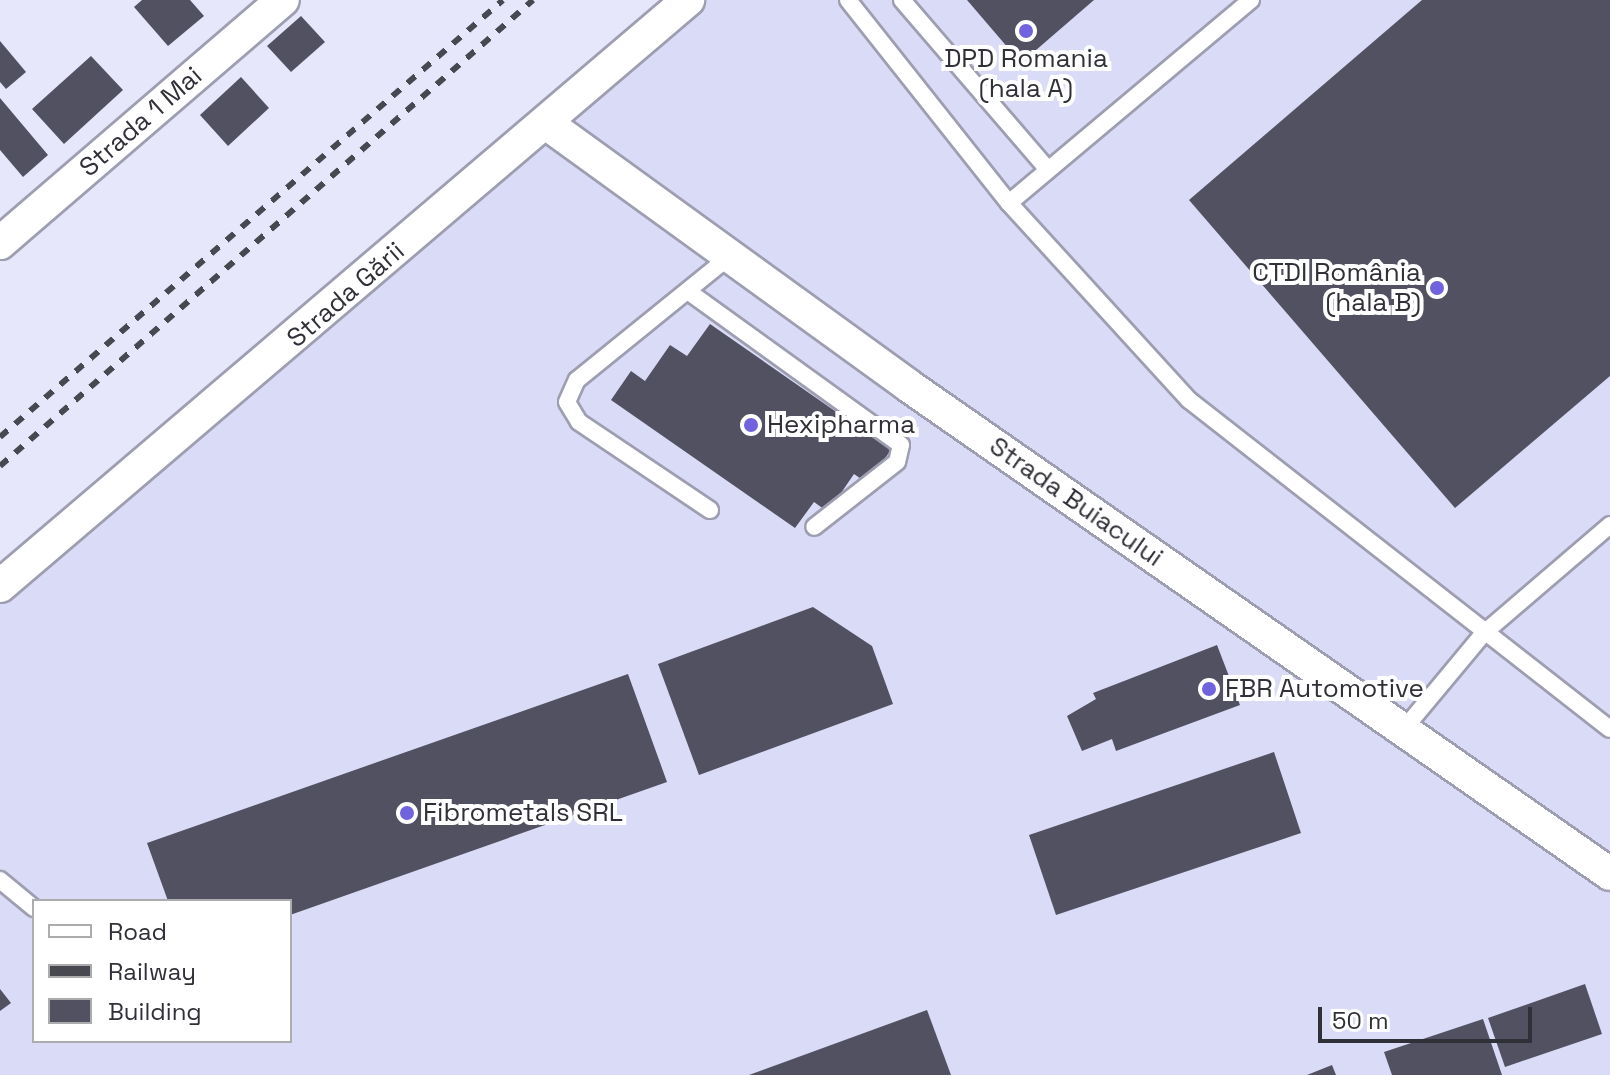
<!DOCTYPE html>
<html>
<head>
<meta charset="utf-8">
<style>
	body { margin:0 }
	#map { position:relative; width:1610px; height:1075px; overflow:hidden; background:#e7e7fc; font-family:"Space Grotesk",sans-serif }
	div>[style] { position:absolute }
	.built>* { inset:0; background:#dadbf7 }
	.building>* { inset:0; background:#515162 }
	.roads { filter:drop-shadow(2px 0 #9e9eb1) drop-shadow(-2px 0 #9e9eb1) drop-shadow(0 2px #9e9eb1) drop-shadow(0 -2px #9e9eb1) }
	.service>* { height:16px; margin:-8px; padding:0 8px; transform-origin:8px; border-radius:8px; background:#fff }
	.minor>* { height:32px; margin:-16px; padding:0 16px; transform-origin:16px; border-radius:16px; background:#fff }
	.rail>* { height:6px; margin-top:-3px; transform-origin:0; background:repeating-linear-gradient(90deg,#484851 0 10px,transparent 0 20px) }
	.dots>* { width:22px; height:22px; translate:-50% -50%; box-sizing:border-box; border:4px solid #fff; border-radius:50% }
	span { translate:-50% -50%; white-space:nowrap; text-align:center; line-height:1.15; -webkit-text-stroke:8px #fff; paint-order:stroke }
	.poi-label { font-size:26px; color:#303038 }
	.right { translate:-100% -50%; text-align:right }
	.left { translate:0 -50%; text-align:left }
	.street-label { font-size:26px; color:#303038 }
	.legend { position:absolute; left:32px; top:899px; width:260px; height:144px; box-sizing:border-box; background:#fff; border:2px solid #acacaf; margin:0; padding:10px 14px; list-style:none; font-size:24px; color:#303038 }
	.legend li { display:flex; align-items:center; gap:16px; height:40px }
	.legend b { width:40px; border:2px solid #acacaf }
	.scale { position:absolute; left:1318px; top:1007px; width:214px; height:36px; box-sizing:border-box; border:4px solid #303038; border-top:0; padding-left:10px; font-size:24px; line-height:28px; white-space:nowrap; color:#303038; -webkit-text-stroke:6px #fff; paint-order:stroke }
</style>
</head>
<body>
<div id="map">
	<div class="built">
		<i style="clip-path:polygon(evenodd,664px 0,1610px 0,1610px 1075px,0 1075px,0 593px,664px 0,34px 901px,290px 901px,290px 1041px,34px 1041px,34px 901px)"></i>
	</div>
	<div class="building">
		<i style="clip-path:polygon(142px 0,190px 0,204px 16px,168px 46px,134px 7px)"></i>
		<i style="clip-path:polygon(967px 0,1094px 0,1021px 63px)"></i>
		<i style="clip-path:polygon(1422px 0,1610px 0,1610px 376px,1455px 508px,1189px 200px)"></i>
		<i style="clip-path:polygon(301px 16px,325px 42px,291px 72px,267px 46px)"></i>
		<i style="clip-path:polygon(0 41px,26px 72px,6px 89px,0 82px)"></i>
		<i style="clip-path:polygon(91px 56px,123px 90px,64px 144px,32px 109px)"></i>
		<i style="clip-path:polygon(241px 77px,269px 108px,228px 146px,200px 115px)"></i>
		<i style="clip-path:polygon(0 98px,48px 155px,23px 177px,0 150px)"></i>
		<i style="clip-path:polygon(710px 324px,891px 450px,867px 483px,854px 474px,828px 512px,814px 502px,795px 528px,611px 400px,631px 371px,645px 381px,670px 345px,687px 356px)"></i>
		<i style="clip-path:polygon(813px 607px,872px 646px,893px 704px,699px 775px,658px 664px)"></i>
		<i style="clip-path:polygon(1217px 645px,1240px 705px,1116px 751px,1112px 739px,1082px 751px,1067px 716px,1096px 699px,1093px 693px)"></i>
		<i style="clip-path:polygon(628px 674px,667px 782px,290px 915px,290px 901px,168px 901px,147px 843px)"></i>
		<i style="clip-path:polygon(1274px 752px,1301px 833px,1056px 915px,1029px 835px)"></i>
		<i style="clip-path:polygon(1585px 984px,1602px 1034px,1505px 1067px,1488px 1018px)"></i>
		<i style="clip-path:polygon(0 989px,11px 1003px,0 1011px)"></i>
		<i style="clip-path:polygon(927px 1010px,951px 1075px,749px 1075px)"></i>
		<i style="clip-path:polygon(1483px 1019px,1502px 1075px,1392px 1075px,1384px 1052px)"></i>
		<i style="clip-path:polygon(1332px 1065px,1336px 1075px,1307px 1075px)"></i>
	</div>
	<div class="roads">
		<div class="service">
			<i style="left:848px;top:0;width:259px;rotate:51.6deg"></i>
			<i style="left:1009px;top:203px;width:267px;rotate:47.6deg"></i>
			<i style="left:1189px;top:400px;width:534px;rotate:38.01deg"></i>
			<i style="left:902px;top:0;width:224px;rotate:49.3deg"></i>
			<i style="left:1009px;top:203px;width:316px;rotate:-40deg"></i>
			<i style="left:689px;top:292px;width:261px;rotate:35.8deg"></i>
			<i style="left:901px;top:445px;width:17px;rotate:103deg"></i>
			<i style="left:897px;top:462px;width:105px;rotate:141.9deg"></i>
			<i style="left:710px;top:510px;width:158px;rotate:-146.1deg"></i>
			<i style="left:579px;top:422px;width:23px;rotate:-121deg"></i>
			<i style="left:567px;top:402px;width:24px;rotate:-66deg"></i>
			<i style="left:577px;top:380px;width:196px;rotate:-39deg"></i>
			<i style="left:1404px;top:729px;width:125px;rotate:-50.2deg"></i>
			<i style="left:1484px;top:633px;width:166px;rotate:-40.6deg"></i>
			<i style="left:0;top:880px;width:44px;rotate:39.5deg"></i>
		</div>
		<div class="minor">
			<i style="left:546px;top:123px;width:448px;rotate:35.9deg"></i>
			<i style="left:909px;top:386px;width:854px;rotate:34.84deg"></i>
			<i style="left:0;top:243px;width:373px;rotate:-40.7deg"></i>
			<i style="left:0;top:586px;width:904px;rotate:-40.42deg"></i>
		</div>
	</div>
	<div class="rail">
		<i style="left:0;top:437px;width:666px;rotate:-40.98deg"></i>
		<i style="left:0;top:466px;width:708px;rotate:-41.16deg"></i>
	</div>
	<div class="dots">
		<i style="left:1026px;top:31px;background:#7162dd"></i>
		<i style="left:1437px;top:288px;background:#7162dd"></i>
		<i style="left:751px;top:425px;background:#7162dd"></i>
		<i style="left:1209px;top:689px;background:#7162dd"></i>
		<i style="left:407px;top:813px;background:#7162dd"></i>
	</div>
	<div class="poi-label">
		<span style="left:1026px;top:74px">DPD Romania<br>(hala A)</span>
		<span class="right" style="left:1421px;top:288px">CTDI România<br>(hala B)</span>
		<span class="left" style="left:767px;top:425px">Hexipharma</span>
		<span class="left" style="left:1225px;top:689px">FBR Automotive</span>
		<span class="left" style="left:423px;top:813px">Fibrometals SRL</span>
	</div>
	<div class="street-label">
		<span style="left:141px;top:122px;rotate:-41deg">Strada 1 Mai</span>
		<span style="left:346px;top:295px;rotate:-41deg">Strada Gării</span>
		<span style="left:1076px;top:502px;rotate:35deg">Strada Buiacului</span>
	</div>
	<ul class="legend">
	<li><b style="height:10px;background:#fff"></b>Road</li>
	<li><b style="height:10px;background:#484851"></b>Railway</li>
	<li><b style="height:22px;background:#515162"></b>Building</li>
	</ul>
	<div class="scale">50 m</div>
</div>
</body>
</html>
